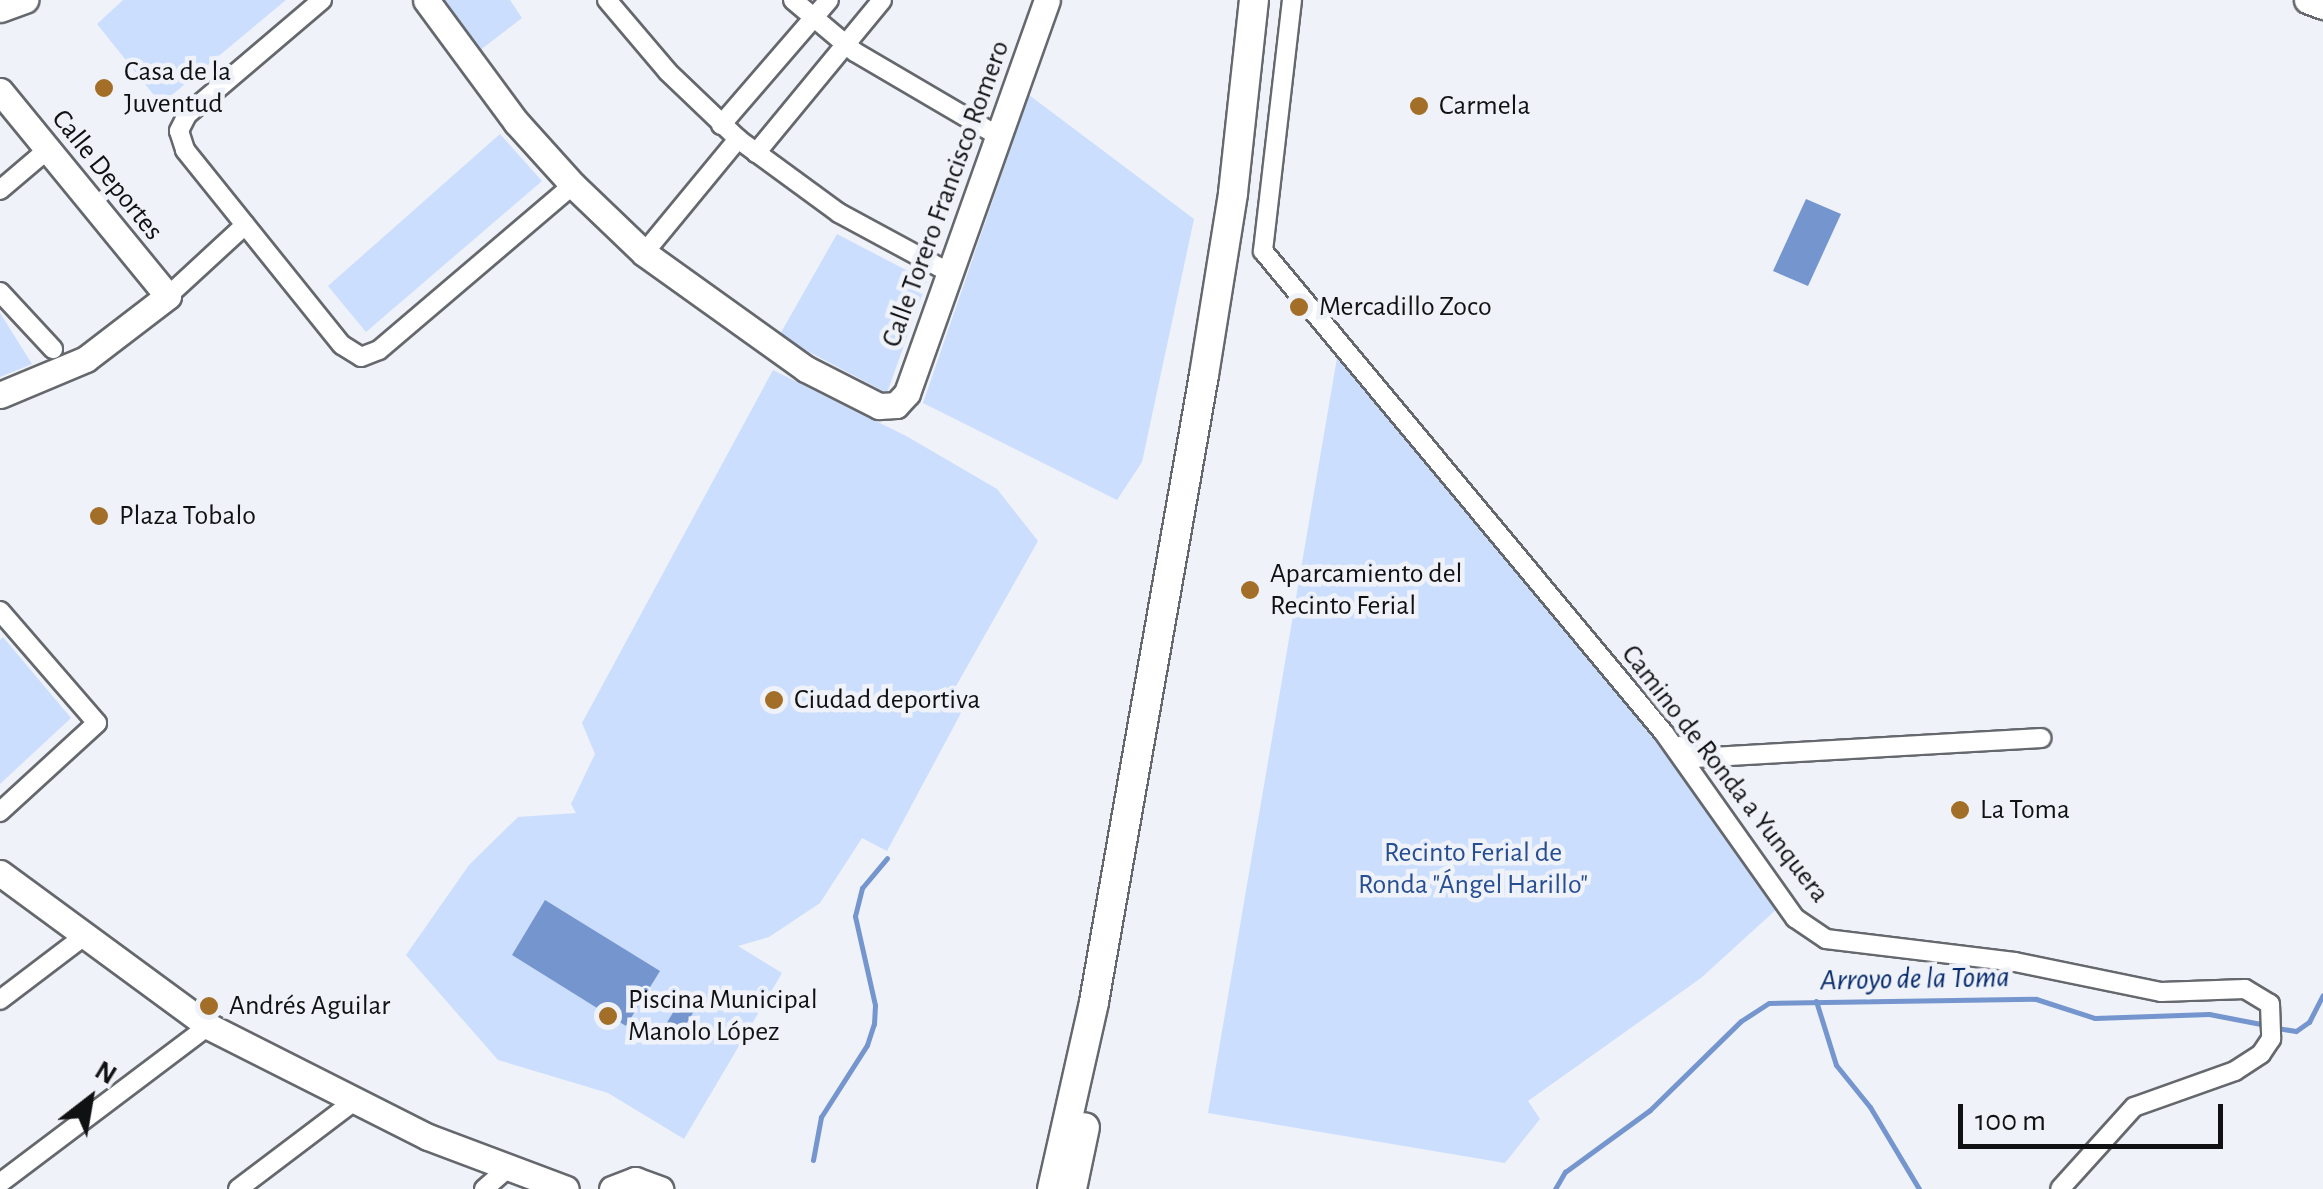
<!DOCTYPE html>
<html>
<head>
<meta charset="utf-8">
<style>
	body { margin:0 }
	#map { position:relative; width:2323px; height:1189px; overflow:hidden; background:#eff2f8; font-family:"Alegreya Sans",sans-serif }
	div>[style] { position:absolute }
	.green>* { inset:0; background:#cbdefe }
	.water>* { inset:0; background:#7595ce }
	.stream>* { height:5px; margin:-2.5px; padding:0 2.5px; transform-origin:2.5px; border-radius:2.5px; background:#7595ce }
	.roads { filter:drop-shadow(2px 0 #65686d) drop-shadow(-2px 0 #65686d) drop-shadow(0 2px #65686d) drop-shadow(0 -2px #65686d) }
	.street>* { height:18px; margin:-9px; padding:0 9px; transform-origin:9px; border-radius:9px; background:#fff }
	.secondary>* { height:25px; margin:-12.5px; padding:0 12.5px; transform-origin:12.5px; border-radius:12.5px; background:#fff }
	.primary>* { height:28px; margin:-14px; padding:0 14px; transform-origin:14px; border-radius:14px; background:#fff }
	.dots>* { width:28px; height:28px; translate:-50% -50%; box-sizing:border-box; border:5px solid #eff2f8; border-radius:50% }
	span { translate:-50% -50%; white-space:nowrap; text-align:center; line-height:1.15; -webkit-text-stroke:9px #eff2f8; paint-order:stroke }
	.poi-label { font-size:28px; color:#101113 }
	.left { translate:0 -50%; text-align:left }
	.street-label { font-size:28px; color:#101113 }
	.park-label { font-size:28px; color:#274d92 }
	.water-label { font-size:30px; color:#05296b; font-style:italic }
	.north { position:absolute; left:40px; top:1049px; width:100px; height:100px; -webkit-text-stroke:8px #eff2f8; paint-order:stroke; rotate:31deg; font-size:28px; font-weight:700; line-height:40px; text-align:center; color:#101113 }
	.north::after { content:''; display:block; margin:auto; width:35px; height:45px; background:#101113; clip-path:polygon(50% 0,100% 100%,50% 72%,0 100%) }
	.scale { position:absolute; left:1958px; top:1104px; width:265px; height:45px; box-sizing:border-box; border:5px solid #101113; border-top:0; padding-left:12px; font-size:30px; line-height:35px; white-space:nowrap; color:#101113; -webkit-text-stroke:8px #eff2f8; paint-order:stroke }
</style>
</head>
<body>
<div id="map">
	<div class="green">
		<i style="clip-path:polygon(123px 0,286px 0,161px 104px,97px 24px)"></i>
		<i style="clip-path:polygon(437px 0,510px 0,522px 18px,475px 54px)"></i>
		<i style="clip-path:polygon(1029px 95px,1194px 219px,1142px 462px,1117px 500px,923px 403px)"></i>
		<i style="clip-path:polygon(500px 134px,542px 181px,366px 332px,328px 286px)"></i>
		<i style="clip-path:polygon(837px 234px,927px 281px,887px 393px,779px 336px)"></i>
		<i style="clip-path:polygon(0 313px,32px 364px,0 377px)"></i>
		<i style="clip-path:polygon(1337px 358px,1649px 733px,1779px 907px,1701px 978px,1528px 1101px,1540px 1119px,1505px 1163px,1208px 1113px)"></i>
		<i style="clip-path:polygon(773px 370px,908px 437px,997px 489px,1038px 541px,951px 695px,961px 713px,887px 851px,862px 838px,820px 903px,769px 937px,738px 946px,782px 973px,684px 1139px,608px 1093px,498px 1060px,406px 955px,469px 865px,518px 817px,576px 813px,571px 804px,595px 754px,582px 723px)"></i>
		<i style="clip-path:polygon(3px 637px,71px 718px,0 784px,0 640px)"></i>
	</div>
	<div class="water">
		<i style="clip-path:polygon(1806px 199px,1841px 214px,1808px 286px,1773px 271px)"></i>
		<i style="clip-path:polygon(545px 900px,660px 971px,626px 1026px,512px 955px)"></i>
		<i style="clip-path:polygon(684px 994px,699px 1003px,674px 1044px,659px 1036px)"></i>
	</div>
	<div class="stream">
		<i style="left:1816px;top:1001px;width:67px;rotate:72.6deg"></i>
		<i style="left:1836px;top:1065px;width:54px;rotate:51deg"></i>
		<i style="left:1870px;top:1107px;width:96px;rotate:59.1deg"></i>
		<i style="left:2277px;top:1028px;width:19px;rotate:9deg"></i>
		<i style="left:2296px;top:1031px;width:16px;rotate:-35deg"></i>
		<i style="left:2309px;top:1022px;width:30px;rotate:-63deg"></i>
		<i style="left:813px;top:1160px;width:44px;rotate:-79.5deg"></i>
		<i style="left:821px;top:1117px;width:85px;rotate:-57.4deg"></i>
		<i style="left:867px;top:1045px;width:22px;rotate:-72deg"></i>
		<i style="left:874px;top:1024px;width:19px;rotate:-87deg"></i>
		<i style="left:875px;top:1005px;width:91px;rotate:-102.7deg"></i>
		<i style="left:855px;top:916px;width:29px;rotate:-76deg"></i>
		<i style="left:862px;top:888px;width:39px;rotate:-50deg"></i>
		<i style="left:1555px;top:1189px;width:20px;rotate:-60deg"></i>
		<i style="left:1565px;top:1172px;width:105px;rotate:-36.1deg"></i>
		<i style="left:1650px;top:1110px;width:127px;rotate:-44.4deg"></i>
		<i style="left:1741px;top:1021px;width:33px;rotate:-33deg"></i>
		<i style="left:1769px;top:1003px;width:267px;rotate:-0.9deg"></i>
		<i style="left:2036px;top:999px;width:62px;rotate:17.9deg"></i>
		<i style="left:2095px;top:1018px;width:114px;rotate:-2deg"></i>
		<i style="left:2209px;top:1014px;width:58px;rotate:10.9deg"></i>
	</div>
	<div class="roads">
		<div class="street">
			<i style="left:322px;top:0;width:177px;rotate:139.6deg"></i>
			<i style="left:187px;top:115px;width:18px;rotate:117deg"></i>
			<i style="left:179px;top:131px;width:20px;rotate:72deg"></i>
			<i style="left:185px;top:150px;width:250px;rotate:51.2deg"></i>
			<i style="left:342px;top:345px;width:22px;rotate:32deg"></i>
			<i style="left:361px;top:357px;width:19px;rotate:-21deg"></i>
			<i style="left:379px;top:350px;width:255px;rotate:-40.4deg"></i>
			<i style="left:607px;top:0;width:94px;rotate:49.7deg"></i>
			<i style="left:668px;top:72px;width:97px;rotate:43.7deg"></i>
			<i style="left:738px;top:139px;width:125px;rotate:36.2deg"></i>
			<i style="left:839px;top:213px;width:128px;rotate:28.4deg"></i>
			<i style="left:793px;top:0;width:81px;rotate:40deg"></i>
			<i style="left:855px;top:52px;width:166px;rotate:30.4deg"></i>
			<i style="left:1292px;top:0;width:253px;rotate:96.6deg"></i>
			<i style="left:1263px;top:251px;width:627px;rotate:50.24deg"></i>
			<i style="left:1664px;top:733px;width:227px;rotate:54.7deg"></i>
			<i style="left:1795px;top:918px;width:37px;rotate:34deg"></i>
			<i style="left:1826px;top:939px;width:190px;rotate:6.9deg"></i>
			<i style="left:2015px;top:962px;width:149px;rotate:11.6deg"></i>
			<i style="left:2161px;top:992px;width:84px;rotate:-2deg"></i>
			<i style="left:2245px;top:989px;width:29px;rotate:31deg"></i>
			<i style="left:2270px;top:1004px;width:35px;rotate:88deg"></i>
			<i style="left:2271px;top:1039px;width:18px;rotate:124deg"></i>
			<i style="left:2261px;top:1054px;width:31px;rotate:147deg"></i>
			<i style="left:2235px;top:1071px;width:107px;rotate:160.4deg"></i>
			<i style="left:2134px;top:1107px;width:110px;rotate:132.1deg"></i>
			<i style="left:721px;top:125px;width:165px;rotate:-49.2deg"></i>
			<i style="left:756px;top:153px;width:198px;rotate:-50.5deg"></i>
			<i style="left:0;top:190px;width:62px;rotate:-40.4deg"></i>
			<i style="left:644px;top:253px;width:148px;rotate:-50.5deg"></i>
			<i style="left:0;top:292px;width:78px;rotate:47.1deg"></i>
			<i style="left:168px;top:296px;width:105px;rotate:-42.7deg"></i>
			<i style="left:0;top:611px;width:148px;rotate:49.1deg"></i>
			<i style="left:97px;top:723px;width:132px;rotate:137.5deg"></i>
			<i style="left:1680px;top:746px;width:19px;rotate:39deg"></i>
			<i style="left:1695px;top:758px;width:347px;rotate:-3.3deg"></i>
			<i style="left:0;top:1000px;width:104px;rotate:-37.2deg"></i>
			<i style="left:0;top:1183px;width:261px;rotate:-37deg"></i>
			<i style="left:238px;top:1189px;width:144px;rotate:-37.1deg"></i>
			<i style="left:484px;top:1189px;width:30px;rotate:-41deg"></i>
		</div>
		<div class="secondary">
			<i style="left:426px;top:0;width:152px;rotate:53.6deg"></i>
			<i style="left:516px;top:122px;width:85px;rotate:47.9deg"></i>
			<i style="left:573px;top:185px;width:98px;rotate:43.8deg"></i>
			<i style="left:644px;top:253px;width:199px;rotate:35.6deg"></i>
			<i style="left:806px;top:369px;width:82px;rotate:26.9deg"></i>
			<i style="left:879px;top:406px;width:17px;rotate:-3deg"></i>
			<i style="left:896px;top:405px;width:16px;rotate:-47deg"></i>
			<i style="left:907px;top:393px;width:417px;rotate:-70.4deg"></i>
			<i style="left:2307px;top:0;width:17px;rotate:21deg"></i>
			<i style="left:0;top:9px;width:27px;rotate:-20deg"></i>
			<i style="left:0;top:91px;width:265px;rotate:50.7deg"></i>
			<i style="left:168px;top:296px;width:103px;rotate:142.5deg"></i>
			<i style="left:86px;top:359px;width:93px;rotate:157.3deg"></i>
			<i style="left:0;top:873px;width:258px;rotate:36.3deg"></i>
			<i style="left:208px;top:1026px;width:246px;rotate:26.8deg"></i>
			<i style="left:428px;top:1137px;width:147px;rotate:20.6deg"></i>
			<i style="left:612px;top:1189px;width:25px;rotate:-21deg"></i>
			<i style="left:635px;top:1180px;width:27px;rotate:20deg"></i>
		</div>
		<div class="primary">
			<i style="left:1052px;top:1189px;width:192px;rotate:-77.3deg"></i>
			<i style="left:1094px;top:1002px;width:637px;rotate:-80.05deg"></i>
			<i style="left:1204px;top:375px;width:184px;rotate:-80.9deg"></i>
			<i style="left:1233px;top:193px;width:194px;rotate:-83.8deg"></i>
			<i style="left:1072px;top:1189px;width:63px;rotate:-78.2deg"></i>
		</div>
	</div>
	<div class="dots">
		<i style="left:104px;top:88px;background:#a36e27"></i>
		<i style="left:1419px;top:106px;background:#a36e27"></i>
		<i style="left:1299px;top:307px;background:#a36e27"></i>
		<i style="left:99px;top:516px;background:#a36e27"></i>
		<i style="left:1250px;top:590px;background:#a36e27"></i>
		<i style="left:774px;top:700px;background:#a36e27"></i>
		<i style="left:1960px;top:810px;background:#a36e27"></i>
		<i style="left:209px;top:1006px;background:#a36e27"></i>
		<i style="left:608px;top:1016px;background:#a36e27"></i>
	</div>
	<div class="poi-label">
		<span class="left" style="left:124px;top:88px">Casa de la<br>Juventud</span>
		<span class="left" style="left:1439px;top:106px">Carmela</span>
		<span class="left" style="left:1319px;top:307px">Mercadillo Zoco</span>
		<span class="left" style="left:119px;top:516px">Plaza Tobalo</span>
		<span class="left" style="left:1270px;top:590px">Aparcamiento del<br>Recinto Ferial</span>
		<span class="left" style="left:794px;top:700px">Ciudad deportiva</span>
		<span class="left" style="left:1980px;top:810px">La Toma</span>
		<span class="left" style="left:628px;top:1016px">Piscina Municipal<br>Manolo López</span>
		<span class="left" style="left:229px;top:1006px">Andrés Aguilar</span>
	</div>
	<div class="street-label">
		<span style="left:107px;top:175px;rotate:51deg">Calle Deportes</span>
		<span style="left:946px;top:194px;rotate:-70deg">Calle Torero Francisco Romero</span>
		<span style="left:1725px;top:774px;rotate:52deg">Camino de Ronda a Yunquera</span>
	</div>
	<div class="park-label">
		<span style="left:1473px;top:869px">Recinto Ferial de<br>Ronda "Ángel Harillo"</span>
	</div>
	<div class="water-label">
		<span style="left:1915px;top:979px;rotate:-1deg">Arroyo de la Toma</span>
	</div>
	<div class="north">N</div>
	<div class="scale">100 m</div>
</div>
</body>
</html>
